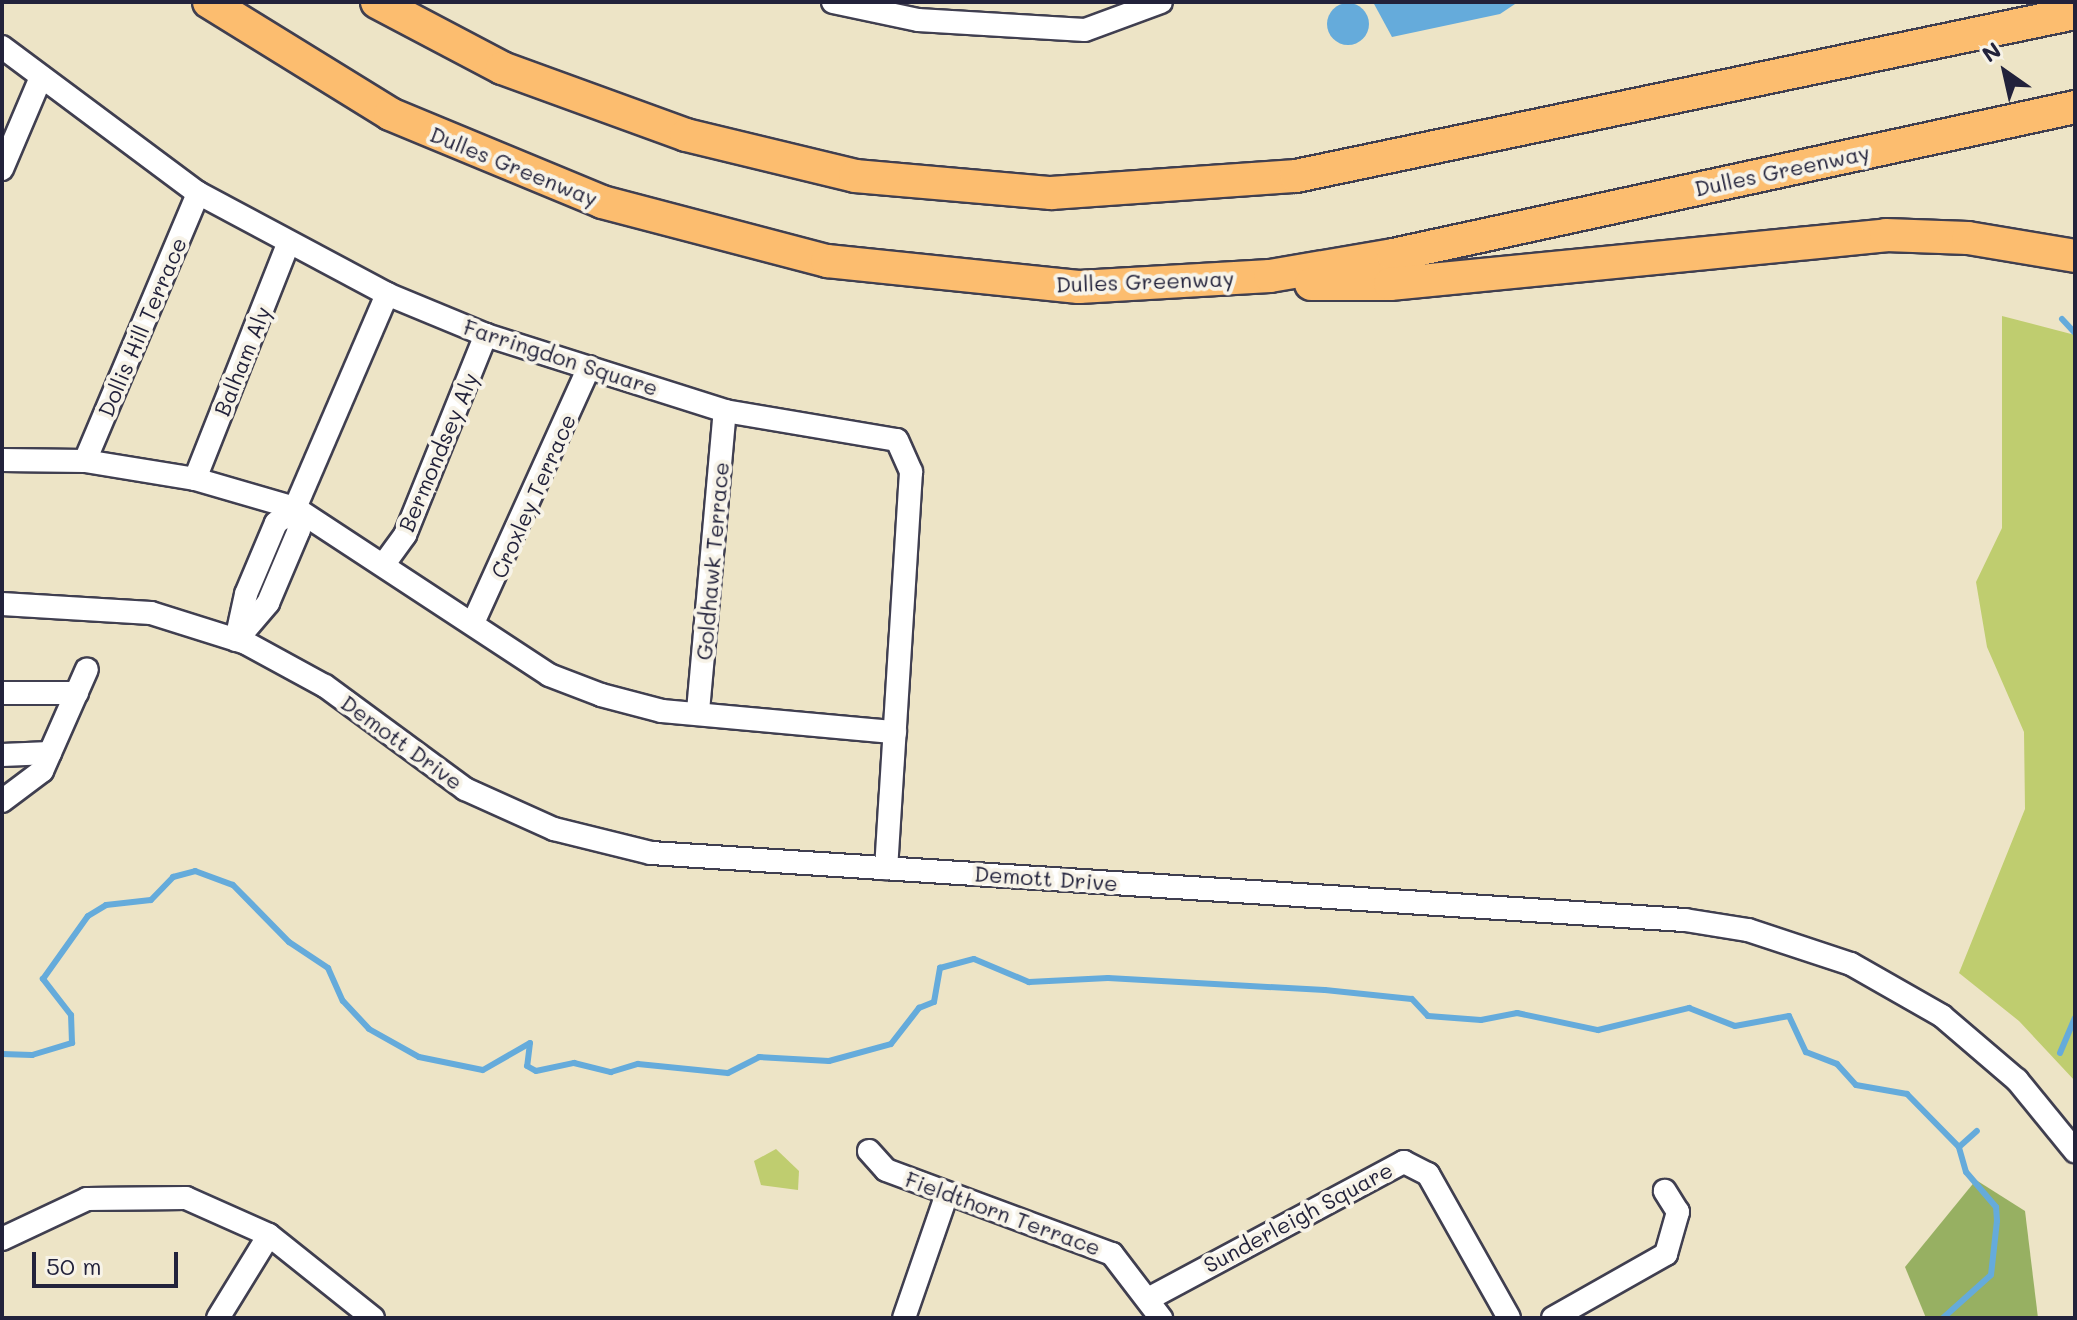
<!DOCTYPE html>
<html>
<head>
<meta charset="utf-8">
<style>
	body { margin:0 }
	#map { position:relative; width:2077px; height:1320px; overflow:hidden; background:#ede4c6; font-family:Mali,sans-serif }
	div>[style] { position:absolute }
	.green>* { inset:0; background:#bfcd6f }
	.forest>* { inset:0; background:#97b062 }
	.water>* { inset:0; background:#65abdb }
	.round { border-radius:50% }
	.stream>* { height:6px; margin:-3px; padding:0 3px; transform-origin:3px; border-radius:3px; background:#65abdb }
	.roads { filter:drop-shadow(2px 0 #403f50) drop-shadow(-2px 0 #403f50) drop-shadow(0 2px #403f50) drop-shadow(0 -2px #403f50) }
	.minor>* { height:22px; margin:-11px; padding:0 11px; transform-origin:11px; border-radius:11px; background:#fff }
	.highway>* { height:32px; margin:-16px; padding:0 16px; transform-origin:16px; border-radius:16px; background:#fcbd6f }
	span { translate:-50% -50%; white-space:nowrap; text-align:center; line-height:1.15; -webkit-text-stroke:8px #f7f3e8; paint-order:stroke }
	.street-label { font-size:22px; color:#22223b }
	.frame { position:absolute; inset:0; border:4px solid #22223b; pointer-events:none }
	.north { position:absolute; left:1965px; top:32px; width:80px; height:80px; -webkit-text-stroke:6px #f7f3e8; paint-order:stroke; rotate:326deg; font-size:22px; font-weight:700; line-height:32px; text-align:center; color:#22223b }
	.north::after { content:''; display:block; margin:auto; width:28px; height:36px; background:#22223b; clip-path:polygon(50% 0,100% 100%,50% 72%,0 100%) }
	.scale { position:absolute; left:32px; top:1252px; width:146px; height:36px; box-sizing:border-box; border:4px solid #22223b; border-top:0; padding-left:10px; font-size:24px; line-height:28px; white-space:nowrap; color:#22223b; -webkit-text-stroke:6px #f7f3e8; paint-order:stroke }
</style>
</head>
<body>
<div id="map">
	<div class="green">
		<i style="clip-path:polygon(2002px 316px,2075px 335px,2075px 1081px,2019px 1021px,1959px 973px,2025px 809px,2024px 732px,1987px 647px,1976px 582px,2002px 528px)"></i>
		<i style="clip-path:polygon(776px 1149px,799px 1171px,798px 1190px,761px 1185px,754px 1161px)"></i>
	</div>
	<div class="forest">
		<i style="clip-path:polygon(1976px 1180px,2025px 1211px,2038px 1318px,1926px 1318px,1905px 1267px)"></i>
	</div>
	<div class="water">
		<i style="clip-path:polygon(1373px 2px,1518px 2px,1500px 14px,1392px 37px)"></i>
		<i class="round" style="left:1327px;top:3px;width:42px;height:42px"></i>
	</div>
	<div class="stream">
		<i style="left:2062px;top:319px;width:19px;rotate:47deg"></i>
		<i style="left:2060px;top:1053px;width:38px;rotate:-67deg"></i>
		<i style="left:2px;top:1054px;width:30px;rotate:2deg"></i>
		<i style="left:32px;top:1055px;width:42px;rotate:-16.7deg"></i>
		<i style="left:72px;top:1043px;width:28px;rotate:-92deg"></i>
		<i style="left:71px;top:1015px;width:46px;rotate:-127.9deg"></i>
		<i style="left:43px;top:979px;width:77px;rotate:-54.5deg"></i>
		<i style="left:88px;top:916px;width:21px;rotate:-31deg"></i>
		<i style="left:106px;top:905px;width:45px;rotate:-6.3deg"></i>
		<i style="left:151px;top:900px;width:32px;rotate:-46deg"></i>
		<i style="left:173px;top:877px;width:23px;rotate:-15deg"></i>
		<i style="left:195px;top:871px;width:40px;rotate:20.2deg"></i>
		<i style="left:233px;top:885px;width:80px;rotate:45.5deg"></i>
		<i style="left:289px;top:942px;width:47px;rotate:33.7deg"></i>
		<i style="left:328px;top:968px;width:36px;rotate:66deg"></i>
		<i style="left:343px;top:1001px;width:38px;rotate:47deg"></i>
		<i style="left:369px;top:1029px;width:57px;rotate:29.2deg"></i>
		<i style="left:419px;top:1057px;width:65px;rotate:11.5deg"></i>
		<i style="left:483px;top:1070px;width:54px;rotate:-29.9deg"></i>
		<i style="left:530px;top:1043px;width:23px;rotate:97deg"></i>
		<i style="left:527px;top:1066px;width:10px;rotate:29deg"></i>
		<i style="left:536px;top:1071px;width:39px;rotate:-12deg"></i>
		<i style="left:574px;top:1063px;width:38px;rotate:14deg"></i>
		<i style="left:611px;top:1072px;width:28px;rotate:-17deg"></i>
		<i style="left:638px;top:1064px;width:90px;rotate:5.7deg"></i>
		<i style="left:728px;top:1073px;width:35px;rotate:-27deg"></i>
		<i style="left:759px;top:1057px;width:70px;rotate:3.3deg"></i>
		<i style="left:829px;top:1061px;width:64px;rotate:-15.3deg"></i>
		<i style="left:891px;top:1044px;width:46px;rotate:-52.1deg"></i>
		<i style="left:919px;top:1008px;width:16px;rotate:-22deg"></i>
		<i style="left:934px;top:1002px;width:35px;rotate:-80deg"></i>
		<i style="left:940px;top:968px;width:35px;rotate:-15deg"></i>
		<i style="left:974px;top:959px;width:60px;rotate:22.7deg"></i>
		<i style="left:1029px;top:982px;width:79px;rotate:-2.9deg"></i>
		<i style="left:1108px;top:978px;width:217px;rotate:3.2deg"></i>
		<i style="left:1325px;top:990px;width:87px;rotate:5.9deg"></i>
		<i style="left:1412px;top:999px;width:23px;rotate:47deg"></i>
		<i style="left:1428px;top:1016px;width:53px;rotate:4.3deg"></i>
		<i style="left:1481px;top:1020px;width:37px;rotate:-11deg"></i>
		<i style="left:1517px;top:1013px;width:83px;rotate:11.9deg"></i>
		<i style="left:1598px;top:1030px;width:94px;rotate:-13.6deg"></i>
		<i style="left:1689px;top:1008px;width:49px;rotate:21.4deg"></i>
		<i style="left:1735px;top:1026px;width:55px;rotate:-10.5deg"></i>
		<i style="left:1789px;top:1016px;width:40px;rotate:65deg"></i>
		<i style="left:1806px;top:1052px;width:33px;rotate:21deg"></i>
		<i style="left:1837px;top:1064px;width:28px;rotate:48deg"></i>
		<i style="left:1856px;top:1085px;width:52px;rotate:10deg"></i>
		<i style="left:1907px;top:1094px;width:74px;rotate:45.5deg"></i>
		<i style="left:1959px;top:1147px;width:24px;rotate:-42deg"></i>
		<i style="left:1943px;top:1318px;width:64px;rotate:-41.9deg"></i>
		<i style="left:1991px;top:1275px;width:54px;rotate:-83.7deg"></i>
		<i style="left:1997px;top:1221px;width:14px;rotate:-94deg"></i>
		<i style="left:1996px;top:1207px;width:46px;rotate:-130.6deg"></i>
		<i style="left:1966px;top:1172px;width:26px;rotate:-106deg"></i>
	</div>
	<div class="roads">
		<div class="minor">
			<i style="left:833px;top:2px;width:87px;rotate:12deg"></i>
			<i style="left:918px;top:20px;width:167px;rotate:3.4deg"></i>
			<i style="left:1085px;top:30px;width:81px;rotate:-20.2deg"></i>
			<i style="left:2px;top:47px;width:244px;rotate:36.7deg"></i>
			<i style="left:198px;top:193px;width:214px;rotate:28.1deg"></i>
			<i style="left:387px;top:294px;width:107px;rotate:22.5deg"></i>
			<i style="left:486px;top:335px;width:251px;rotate:17.6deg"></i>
			<i style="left:725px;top:411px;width:174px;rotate:9.6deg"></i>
			<i style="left:897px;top:440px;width:35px;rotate:66deg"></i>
			<i style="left:911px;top:472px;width:397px;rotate:93.6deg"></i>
			<i style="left:2px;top:169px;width:100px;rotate:-67deg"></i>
			<i style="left:2px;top:460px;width:83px;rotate:0.7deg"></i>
			<i style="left:85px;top:461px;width:111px;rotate:9.3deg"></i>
			<i style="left:195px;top:479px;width:104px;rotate:16.2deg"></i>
			<i style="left:295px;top:508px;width:304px;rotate:33.3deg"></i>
			<i style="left:549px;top:675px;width:56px;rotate:21deg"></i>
			<i style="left:601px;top:695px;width:63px;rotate:14.7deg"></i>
			<i style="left:662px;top:711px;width:234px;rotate:5.2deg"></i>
			<i style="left:85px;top:461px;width:291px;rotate:-67.1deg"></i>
			<i style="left:195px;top:479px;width:253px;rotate:-68.4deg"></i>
			<i style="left:384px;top:564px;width:36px;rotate:-54deg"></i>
			<i style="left:405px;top:535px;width:216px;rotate:-68deg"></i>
			<i style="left:2px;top:604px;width:149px;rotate:3.5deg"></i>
			<i style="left:151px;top:613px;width:100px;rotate:17.5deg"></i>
			<i style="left:246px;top:643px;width:90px;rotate:28.6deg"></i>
			<i style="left:325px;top:686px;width:174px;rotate:36.3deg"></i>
			<i style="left:465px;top:789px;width:98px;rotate:24.2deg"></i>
			<i style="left:554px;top:829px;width:100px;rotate:13.9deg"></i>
			<i style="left:651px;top:853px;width:1036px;rotate:3.71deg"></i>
			<i style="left:1685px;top:920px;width:64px;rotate:9deg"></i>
			<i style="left:1748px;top:930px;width:108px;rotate:18.3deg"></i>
			<i style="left:1851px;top:964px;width:105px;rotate:29.7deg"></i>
			<i style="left:1942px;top:1016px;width:99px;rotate:40.5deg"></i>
			<i style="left:2017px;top:1080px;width:92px;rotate:50.8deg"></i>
			<i style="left:473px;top:623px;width:281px;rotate:-65.6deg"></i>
			<i style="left:239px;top:637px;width:45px;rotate:-49.5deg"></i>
			<i style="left:268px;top:603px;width:79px;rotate:-67deg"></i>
			<i style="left:299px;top:530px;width:22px;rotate:-100deg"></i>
			<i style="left:236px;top:640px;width:47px;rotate:-77.7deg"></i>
			<i style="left:246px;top:594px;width:77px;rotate:-67.1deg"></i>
			<i style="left:276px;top:523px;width:24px;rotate:-38deg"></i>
			<i style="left:295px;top:508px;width:233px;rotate:-66.7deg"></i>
			<i style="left:2px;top:693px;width:75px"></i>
			<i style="left:698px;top:711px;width:301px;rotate:-84.9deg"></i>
			<i style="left:2px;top:755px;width:48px;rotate:-2.4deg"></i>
			<i style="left:2px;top:801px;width:50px;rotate:-36.9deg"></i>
			<i style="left:42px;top:771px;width:111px;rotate:-66.2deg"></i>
			<i style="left:869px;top:1151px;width:25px;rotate:48deg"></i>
			<i style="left:886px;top:1170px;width:241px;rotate:20.4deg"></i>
			<i style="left:1112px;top:1254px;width:81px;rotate:52.6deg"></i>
			<i style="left:2px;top:1239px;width:94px;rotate:-25.2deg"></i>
			<i style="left:87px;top:1199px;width:99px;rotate:-0.6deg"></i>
			<i style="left:186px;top:1198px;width:91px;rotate:24deg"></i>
			<i style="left:269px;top:1235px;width:133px;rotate:38.6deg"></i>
			<i style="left:1150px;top:1298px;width:288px;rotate:-28.2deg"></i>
			<i style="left:1404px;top:1162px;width:27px;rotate:27deg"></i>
			<i style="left:1428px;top:1174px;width:165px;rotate:60.6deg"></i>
			<i style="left:218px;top:1318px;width:97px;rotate:-58.4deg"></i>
			<i style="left:904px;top:1318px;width:131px;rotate:-70.9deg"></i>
			<i style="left:1553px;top:1318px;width:130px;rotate:-29.5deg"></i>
			<i style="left:1666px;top:1254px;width:44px;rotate:-74.1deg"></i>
			<i style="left:1678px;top:1212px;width:25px;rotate:-122deg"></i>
		</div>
		<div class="highway">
			<i style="left:209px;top:2px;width:213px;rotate:31.7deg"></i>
			<i style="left:390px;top:114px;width:230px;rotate:22.5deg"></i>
			<i style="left:602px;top:202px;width:233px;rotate:14.7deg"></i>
			<i style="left:827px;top:261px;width:253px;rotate:5.9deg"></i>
			<i style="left:1079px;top:287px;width:191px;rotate:-3.3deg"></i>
			<i style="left:1270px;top:276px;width:125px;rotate:-9.7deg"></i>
			<i style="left:1393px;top:255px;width:698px;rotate:-12.24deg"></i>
			<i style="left:377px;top:2px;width:141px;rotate:27.8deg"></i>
			<i style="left:502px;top:68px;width:196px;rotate:20deg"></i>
			<i style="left:686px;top:135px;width:174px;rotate:13.6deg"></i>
			<i style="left:855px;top:176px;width:197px;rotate:5deg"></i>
			<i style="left:1051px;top:193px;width:246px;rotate:-4deg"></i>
			<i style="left:1296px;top:176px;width:796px;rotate:-11.82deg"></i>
			<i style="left:1311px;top:284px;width:79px"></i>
			<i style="left:1390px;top:284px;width:498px;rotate:-5.6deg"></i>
			<i style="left:1886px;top:235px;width:82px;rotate:2.1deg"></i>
			<i style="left:1968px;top:238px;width:109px;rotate:9.5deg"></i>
		</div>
	</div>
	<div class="street-label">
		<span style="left:514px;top:166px;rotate:22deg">Dulles Greenway</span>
		<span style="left:1782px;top:170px;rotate:-12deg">Dulles Greenway</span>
		<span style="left:1145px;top:281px;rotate:-2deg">Dulles Greenway</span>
		<span style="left:142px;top:327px;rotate:-67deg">Dollis Hill Terrace</span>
		<span style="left:561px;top:357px;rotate:18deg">Farringdon Square</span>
		<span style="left:242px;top:361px;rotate:-68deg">Balham Aly</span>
		<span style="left:438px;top:452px;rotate:-67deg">Bermondsey Aly</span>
		<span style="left:533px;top:496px;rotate:-66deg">Croxley Terrace</span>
		<span style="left:712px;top:561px;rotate:-85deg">Goldhawk Terrace</span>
		<span style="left:402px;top:742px;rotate:36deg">Demott Drive</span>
		<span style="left:1046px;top:878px;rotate:4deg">Demott Drive</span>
		<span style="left:1003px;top:1213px;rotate:20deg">Fieldthorn Terrace</span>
		<span style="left:1298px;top:1217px;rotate:-28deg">Sunderleigh Square</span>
	</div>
	<div class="frame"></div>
	<div class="north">N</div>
	<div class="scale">50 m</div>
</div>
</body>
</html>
